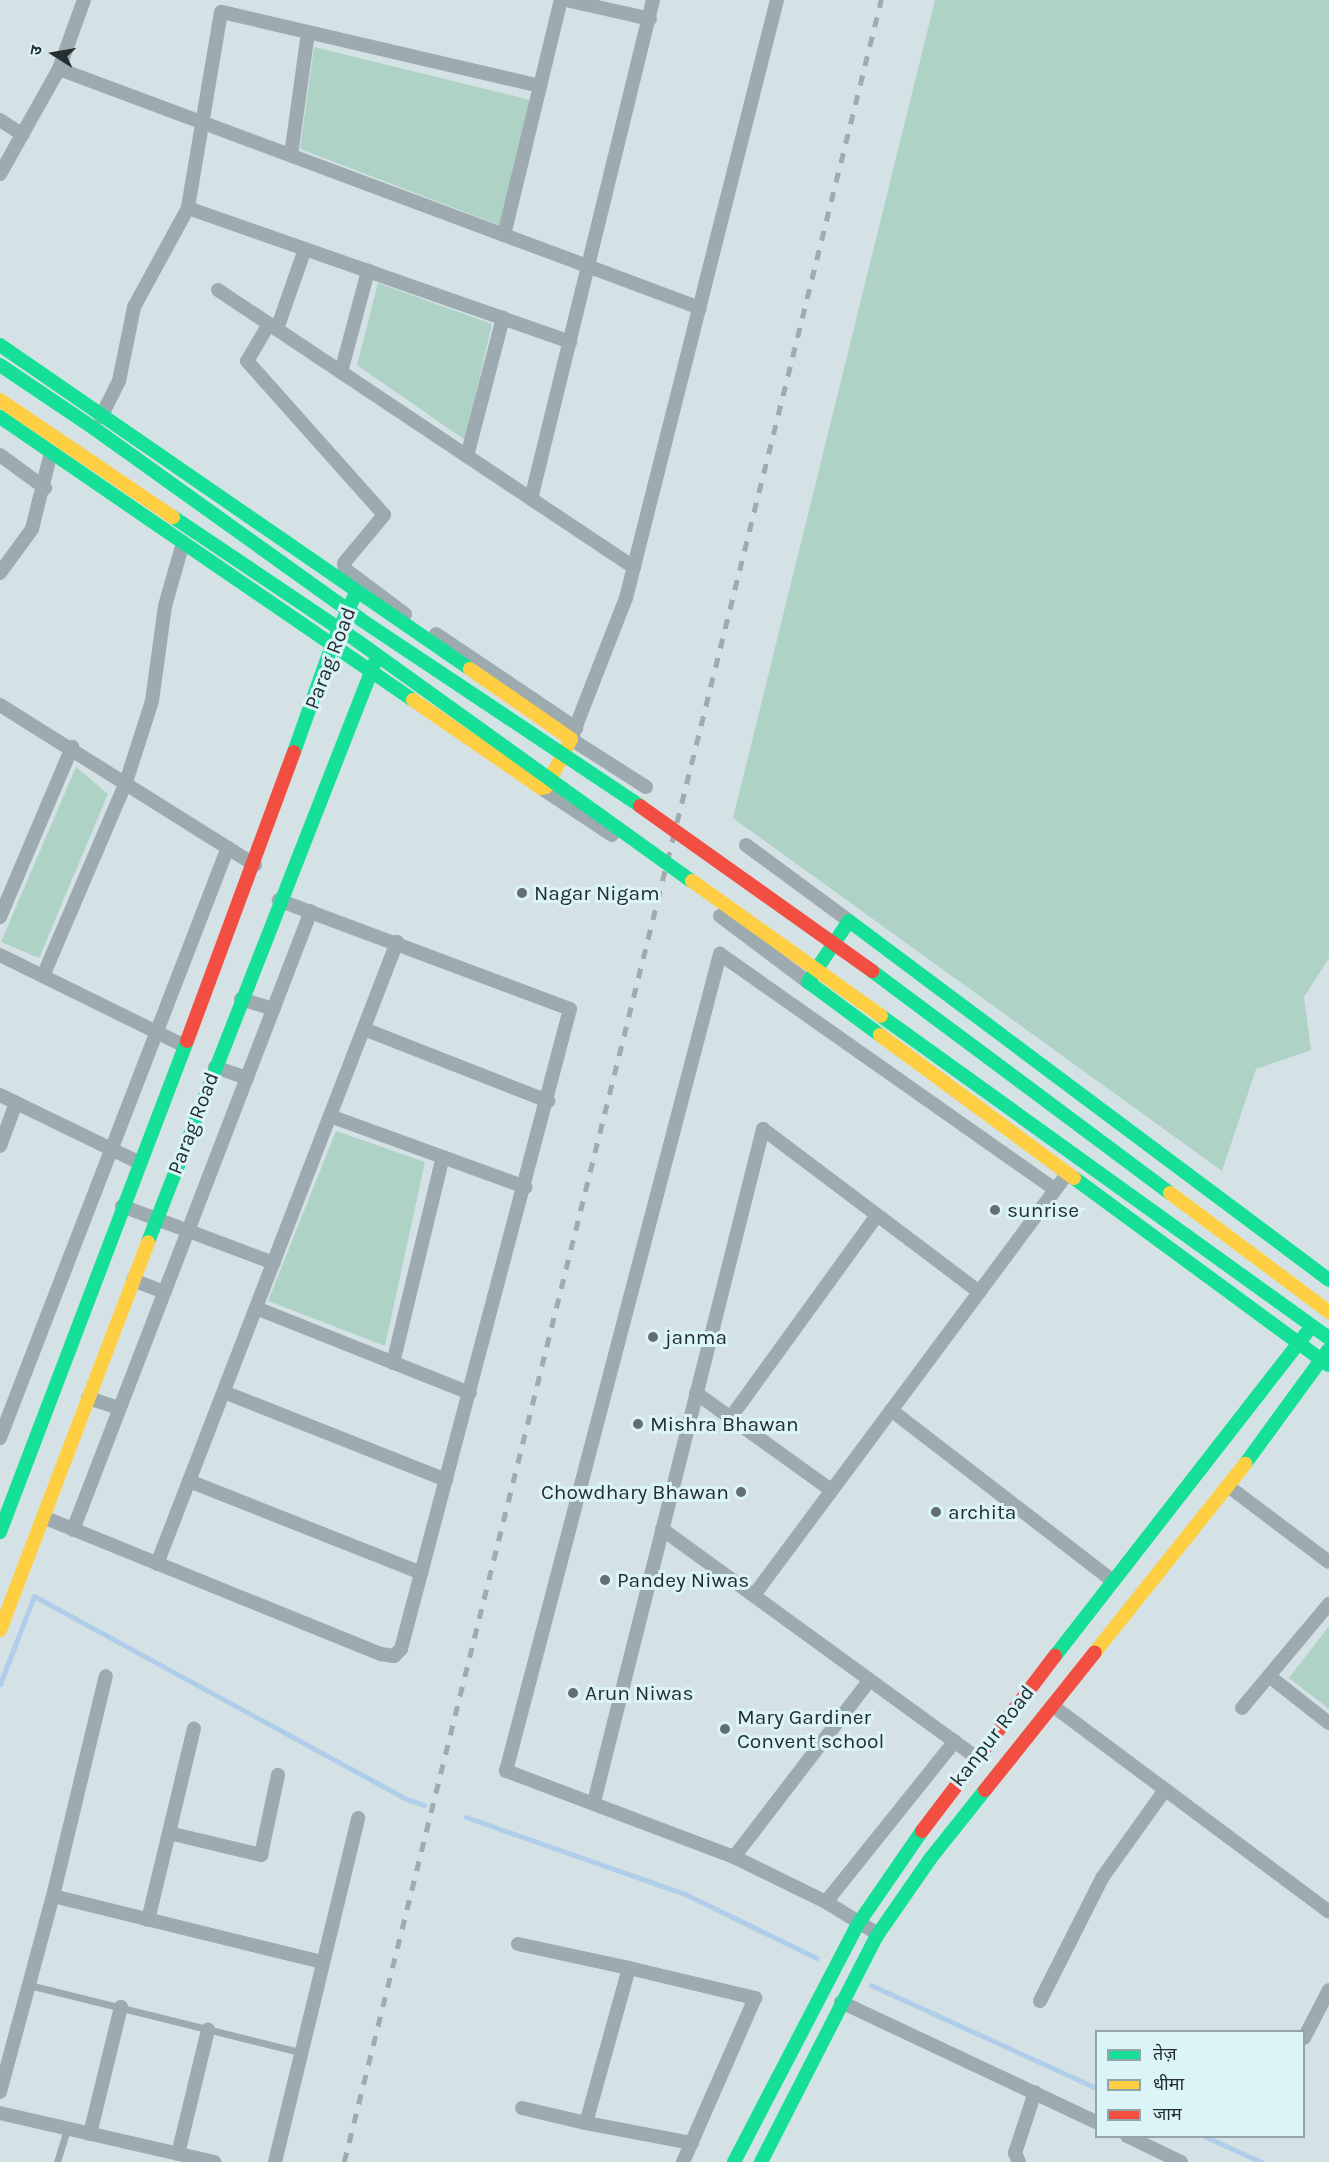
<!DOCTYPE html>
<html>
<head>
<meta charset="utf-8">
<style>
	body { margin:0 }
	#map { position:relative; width:1329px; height:2162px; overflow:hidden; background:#d4e2e5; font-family:Karla,"Noto Sans Devanagari",sans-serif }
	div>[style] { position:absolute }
	.green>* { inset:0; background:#afd2c6 }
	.stream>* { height:5px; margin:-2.5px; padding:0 2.5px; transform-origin:2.5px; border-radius:2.5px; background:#b0cdea }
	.lane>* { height:7px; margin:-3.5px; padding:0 3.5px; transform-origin:3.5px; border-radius:3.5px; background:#9dabb1 }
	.street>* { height:14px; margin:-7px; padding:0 7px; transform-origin:7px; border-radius:7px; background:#9dabb1 }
	.fast>* { height:14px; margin:-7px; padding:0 7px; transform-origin:7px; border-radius:7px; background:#16e098 }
	.slow>* { height:14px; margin:-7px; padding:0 7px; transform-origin:7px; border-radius:7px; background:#ffcf43 }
	.jam>* { height:14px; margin:-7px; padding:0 7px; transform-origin:7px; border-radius:7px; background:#f24e42 }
	.rail>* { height:4.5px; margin-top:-2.25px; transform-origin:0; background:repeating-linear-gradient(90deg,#9eabaf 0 10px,transparent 0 20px) }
	.fast-bridge>* { height:14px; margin:-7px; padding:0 7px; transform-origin:7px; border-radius:7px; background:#16e098 }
	.slow-bridge>* { height:14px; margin:-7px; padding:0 7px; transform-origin:7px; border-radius:7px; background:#ffcf43 }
	.jam-bridge>* { height:14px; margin:-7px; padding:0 7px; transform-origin:7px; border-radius:7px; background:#f24e42 }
	.dots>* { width:16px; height:16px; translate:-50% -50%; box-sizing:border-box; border:3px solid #dbf4f8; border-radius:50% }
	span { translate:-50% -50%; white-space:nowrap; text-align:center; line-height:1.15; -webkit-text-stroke:6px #dbf4f8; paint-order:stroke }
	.street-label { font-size:21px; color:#252f31 }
	.poi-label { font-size:21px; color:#252f31 }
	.left { translate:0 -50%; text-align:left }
	.right { translate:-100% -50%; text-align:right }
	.legend { position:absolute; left:1095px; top:2030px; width:210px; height:108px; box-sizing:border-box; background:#dbf4f8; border:2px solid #92a5a8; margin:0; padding:8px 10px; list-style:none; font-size:18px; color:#252f31 }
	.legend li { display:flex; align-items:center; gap:12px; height:30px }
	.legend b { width:30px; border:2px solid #92a5a8 }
	.north { position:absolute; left:24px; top:24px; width:60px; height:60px; -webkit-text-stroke:4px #dbf4f8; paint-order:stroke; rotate:281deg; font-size:16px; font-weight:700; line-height:24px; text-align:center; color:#252f31 }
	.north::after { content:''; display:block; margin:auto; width:21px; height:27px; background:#252f31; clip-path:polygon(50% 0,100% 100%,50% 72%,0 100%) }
</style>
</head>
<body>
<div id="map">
	<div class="green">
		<i style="clip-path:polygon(935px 0,1329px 0,1329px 958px,1304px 997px,1311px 1050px,1256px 1069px,1222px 1171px,733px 818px)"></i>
		<i style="clip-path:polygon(314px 47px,535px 101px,504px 227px,300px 149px)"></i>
		<i style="clip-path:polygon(378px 283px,492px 324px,465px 440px,357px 365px)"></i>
		<i style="clip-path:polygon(76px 767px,108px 794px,39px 958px,1px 942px)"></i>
		<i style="clip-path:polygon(336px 1131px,425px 1162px,385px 1346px,268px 1301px)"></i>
		<i style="clip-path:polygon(1329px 1626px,1329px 1709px,1289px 1678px)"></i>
	</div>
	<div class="stream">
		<i style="left:0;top:1684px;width:94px;rotate:-68.9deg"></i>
		<i style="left:34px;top:1596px;width:422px;rotate:28.6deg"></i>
		<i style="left:404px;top:1798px;width:21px;rotate:19deg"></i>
		<i style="left:466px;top:1817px;width:234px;rotate:19.4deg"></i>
		<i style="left:687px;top:1895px;width:144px;rotate:25.9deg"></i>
		<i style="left:871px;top:1985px;width:247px;rotate:24.6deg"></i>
		<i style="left:1204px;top:2136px;width:63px;rotate:24.5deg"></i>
	</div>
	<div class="lane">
		<i style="left:29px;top:1985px;width:278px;rotate:13.9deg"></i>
		<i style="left:57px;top:2162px;width:34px;rotate:-73deg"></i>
	</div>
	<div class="street">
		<i style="left:566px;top:0;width:86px;rotate:12.7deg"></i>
		<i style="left:59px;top:69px;width:684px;rotate:20.45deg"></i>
		<i style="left:540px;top:86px;width:327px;rotate:-166.9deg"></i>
		<i style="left:221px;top:12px;width:199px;rotate:99.6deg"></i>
		<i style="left:188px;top:208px;width:405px;rotate:19.3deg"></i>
		<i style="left:0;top:120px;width:27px;rotate:33deg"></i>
		<i style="left:291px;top:155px;width:124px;rotate:-82.1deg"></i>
		<i style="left:0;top:174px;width:120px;rotate:-60.7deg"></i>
		<i style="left:59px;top:69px;width:73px;rotate:-70.1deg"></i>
		<i style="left:504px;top:235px;width:242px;rotate:-76.4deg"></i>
		<i style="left:218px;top:290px;width:500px;rotate:33.7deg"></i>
		<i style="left:269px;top:324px;width:43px;rotate:120.7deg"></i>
		<i style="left:247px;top:361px;width:206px;rotate:48.3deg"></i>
		<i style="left:384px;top:515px;width:62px;rotate:129.8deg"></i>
		<i style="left:344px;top:563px;width:6px;rotate:81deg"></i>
		<i style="left:345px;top:569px;width:75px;rotate:36.9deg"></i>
		<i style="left:277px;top:329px;width:85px;rotate:-70.7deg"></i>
		<i style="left:341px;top:372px;width:105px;rotate:-75deg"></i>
		<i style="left:101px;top:417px;width:40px;rotate:-63.4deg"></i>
		<i style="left:119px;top:381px;width:76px;rotate:-78.5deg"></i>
		<i style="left:134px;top:307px;width:113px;rotate:-61.4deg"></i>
		<i style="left:0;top:455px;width:56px;rotate:36.3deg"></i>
		<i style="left:467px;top:456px;width:143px;rotate:-75.4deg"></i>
		<i style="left:531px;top:499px;width:514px;rotate:-76.26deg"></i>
		<i style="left:0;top:573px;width:54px;rotate:-54deg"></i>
		<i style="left:32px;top:529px;width:79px;rotate:-76.1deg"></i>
		<i style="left:436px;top:634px;width:169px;rotate:33.9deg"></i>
		<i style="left:0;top:705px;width:301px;rotate:32.1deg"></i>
		<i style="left:646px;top:787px;width:89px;rotate:-147.4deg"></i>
		<i style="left:571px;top:739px;width:151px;rotate:-68.7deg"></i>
		<i style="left:626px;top:598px;width:617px;rotate:-75.83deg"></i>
		<i style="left:541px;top:788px;width:85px;rotate:33.5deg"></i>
		<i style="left:746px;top:845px;width:128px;rotate:36.4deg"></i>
		<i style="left:720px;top:916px;width:110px;rotate:36.9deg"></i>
		<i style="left:0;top:917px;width:185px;rotate:-67deg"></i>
		<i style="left:0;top:955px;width:206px;rotate:26.2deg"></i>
		<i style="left:43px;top:976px;width:211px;rotate:-66.8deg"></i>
		<i style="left:126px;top:782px;width:85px;rotate:-72.2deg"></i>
		<i style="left:152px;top:701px;width:96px;rotate:-82.2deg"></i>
		<i style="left:165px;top:606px;width:66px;rotate:-74.1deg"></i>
		<i style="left:241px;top:999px;width:34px;rotate:17deg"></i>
		<i style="left:364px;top:1029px;width:198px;rotate:21.4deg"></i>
		<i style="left:215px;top:1067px;width:34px;rotate:19deg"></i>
		<i style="left:0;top:1095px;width:156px;rotate:25.9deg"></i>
		<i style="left:330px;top:1116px;width:208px;rotate:20deg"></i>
		<i style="left:0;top:1146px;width:46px;rotate:-69.6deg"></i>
		<i style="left:122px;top:1206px;width:162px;rotate:20.6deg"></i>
		<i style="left:133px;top:1280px;width:34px;rotate:21deg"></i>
		<i style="left:256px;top:1308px;width:230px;rotate:21.7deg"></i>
		<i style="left:393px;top:1363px;width:212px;rotate:-76.4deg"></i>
		<i style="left:224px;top:1392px;width:239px;rotate:21.6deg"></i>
		<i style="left:696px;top:1393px;width:166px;rotate:35.7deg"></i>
		<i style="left:88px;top:1398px;width:33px;rotate:18deg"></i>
		<i style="left:891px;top:1410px;width:280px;rotate:37.6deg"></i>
		<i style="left:731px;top:1417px;width:249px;rotate:-54.1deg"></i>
		<i style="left:0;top:1438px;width:633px;rotate:-68.9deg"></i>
		<i style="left:189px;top:1481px;width:250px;rotate:21.6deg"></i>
		<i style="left:1228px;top:1486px;width:126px;rotate:37deg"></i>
		<i style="left:43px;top:1517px;width:365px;rotate:22.1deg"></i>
		<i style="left:381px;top:1654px;width:13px;rotate:9deg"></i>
		<i style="left:394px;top:1656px;width:10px;rotate:-45deg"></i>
		<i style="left:401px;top:1649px;width:662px;rotate:-75.21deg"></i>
		<i style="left:570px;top:1009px;width:311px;rotate:-159.5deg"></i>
		<i style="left:662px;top:1529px;width:388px;rotate:36deg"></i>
		<i style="left:73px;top:1530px;width:663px;rotate:-68.97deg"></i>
		<i style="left:157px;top:1564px;width:667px;rotate:-68.9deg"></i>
		<i style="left:754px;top:1595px;width:525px;rotate:-53.37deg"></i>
		<i style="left:1269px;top:1676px;width:76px;rotate:38.1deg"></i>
		<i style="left:1053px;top:1706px;width:344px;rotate:36.7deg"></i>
		<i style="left:1242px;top:1708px;width:136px;rotate:-50.1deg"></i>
		<i style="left:594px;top:1802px;width:694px;rotate:-75.9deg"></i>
		<i style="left:763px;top:1129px;width:271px;rotate:37deg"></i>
		<i style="left:169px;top:1833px;width:95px;rotate:13.4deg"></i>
		<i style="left:261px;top:1855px;width:82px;rotate:-78deg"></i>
		<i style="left:734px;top:1857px;width:223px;rotate:-52.5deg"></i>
		<i style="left:53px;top:1896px;width:277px;rotate:13.8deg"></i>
		<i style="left:826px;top:1902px;width:206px;rotate:-51.3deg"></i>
		<i style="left:148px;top:1920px;width:197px;rotate:-76.5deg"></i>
		<i style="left:878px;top:1934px;width:61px;rotate:-148.4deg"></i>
		<i style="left:826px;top:1902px;width:102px;rotate:-153.9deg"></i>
		<i style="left:734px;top:1857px;width:244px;rotate:-159.3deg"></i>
		<i style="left:506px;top:1771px;width:845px;rotate:-75.32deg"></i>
		<i style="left:720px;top:954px;width:408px;rotate:35.1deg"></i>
		<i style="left:518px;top:1944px;width:114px;rotate:12.2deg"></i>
		<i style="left:1040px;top:2001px;width:138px;rotate:-63.2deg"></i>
		<i style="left:1102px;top:1878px;width:108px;rotate:-54.4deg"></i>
		<i style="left:841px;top:2002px;width:282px;rotate:25.2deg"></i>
		<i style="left:1304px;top:2038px;width:54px;rotate:-62.5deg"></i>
		<i style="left:0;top:2092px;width:203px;rotate:-74.9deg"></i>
		<i style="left:53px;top:1896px;width:226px;rotate:-76.5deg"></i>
		<i style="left:522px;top:2108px;width:66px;rotate:13.2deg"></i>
		<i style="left:586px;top:2123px;width:161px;rotate:-74.5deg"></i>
		<i style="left:629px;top:1968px;width:130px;rotate:13.4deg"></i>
		<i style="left:755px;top:1998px;width:179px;rotate:113.7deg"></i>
		<i style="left:0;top:2113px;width:220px;rotate:12.9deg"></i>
		<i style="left:586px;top:2123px;width:108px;rotate:10.7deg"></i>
		<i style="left:90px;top:2134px;width:131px;rotate:-76.3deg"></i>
		<i style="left:1127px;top:2136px;width:60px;rotate:25.7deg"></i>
		<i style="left:178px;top:2154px;width:128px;rotate:-76.4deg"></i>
		<i style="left:275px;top:2162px;width:354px;rotate:-76.4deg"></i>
		<i style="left:1019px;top:2162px;width:10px;rotate:-114deg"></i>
		<i style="left:1015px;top:2153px;width:64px;rotate:-71.8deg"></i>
	</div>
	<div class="fast">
		<i style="left:0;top:345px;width:571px;rotate:34.58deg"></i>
		<i style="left:0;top:365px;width:115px;rotate:34deg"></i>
		<i style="left:0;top:417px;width:501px;rotate:34.42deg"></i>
		<i style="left:294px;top:752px;width:114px;rotate:-70.4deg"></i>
		<i style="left:332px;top:645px;width:55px;rotate:-65.3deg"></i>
		<i style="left:880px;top:1035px;width:89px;rotate:-143.6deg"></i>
		<i style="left:808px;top:982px;width:73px;rotate:-56.1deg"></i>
		<i style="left:849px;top:921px;width:599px;rotate:36.79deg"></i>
		<i style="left:1074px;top:1178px;width:316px;rotate:36.3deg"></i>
		<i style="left:148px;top:1242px;width:623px;rotate:-68.63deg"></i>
		<i style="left:1245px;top:1464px;width:141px;rotate:-53.9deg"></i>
		<i style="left:0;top:1532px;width:525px;rotate:-69.15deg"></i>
		<i style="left:1055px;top:1656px;width:410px;rotate:-52.1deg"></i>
		<i style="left:734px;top:2162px;width:268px;rotate:-62.5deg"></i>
		<i style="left:858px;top:1924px;width:113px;rotate:-55.5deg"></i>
		<i style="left:761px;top:2162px;width:253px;rotate:-62.9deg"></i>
		<i style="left:876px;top:1937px;width:95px;rotate:-55.3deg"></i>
		<i style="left:930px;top:1859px;width:88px;rotate:-51.4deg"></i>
	</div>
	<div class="slow">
		<i style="left:413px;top:700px;width:155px;rotate:34.5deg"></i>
		<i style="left:541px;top:788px;width:5px;rotate:-11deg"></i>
		<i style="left:546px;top:787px;width:54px;rotate:-62.5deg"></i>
		<i style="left:571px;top:739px;width:123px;rotate:-145.3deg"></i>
		<i style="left:880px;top:1035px;width:241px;rotate:36.4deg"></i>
		<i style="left:0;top:1630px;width:415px;rotate:-69.1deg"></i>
		<i style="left:1095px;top:1652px;width:241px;rotate:-51.4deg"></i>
	</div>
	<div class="jam">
		<i style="left:187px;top:1041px;width:308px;rotate:-69.7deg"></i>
		<i style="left:985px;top:1790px;width:176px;rotate:-51.4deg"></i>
		<i style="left:922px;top:1831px;width:220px;rotate:-52.8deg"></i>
	</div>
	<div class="rail">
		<i style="left:344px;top:2162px;width:2228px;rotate:-76.05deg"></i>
	</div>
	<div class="fast-bridge">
		<i style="left:95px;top:429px;width:326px;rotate:35.6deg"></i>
		<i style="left:360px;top:619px;width:337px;rotate:33.7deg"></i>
		<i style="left:173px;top:517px;width:220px;rotate:33.9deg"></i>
		<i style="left:356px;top:640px;width:413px;rotate:35.7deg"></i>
		<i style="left:872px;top:971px;width:372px;rotate:36.7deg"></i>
		<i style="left:881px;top:1016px;width:552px;rotate:35.71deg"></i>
	</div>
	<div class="slow-bridge">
		<i style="left:0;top:400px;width:209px;rotate:34.1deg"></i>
		<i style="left:692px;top:881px;width:232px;rotate:35.5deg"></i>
		<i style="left:1170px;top:1193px;width:199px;rotate:36.8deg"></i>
	</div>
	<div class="jam-bridge">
		<i style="left:640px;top:806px;width:285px;rotate:35.4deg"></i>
	</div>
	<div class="dots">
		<i style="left:522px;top:893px;background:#626e70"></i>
		<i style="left:995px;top:1210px;background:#626e70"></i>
		<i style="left:653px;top:1337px;background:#626e70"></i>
		<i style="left:638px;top:1424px;background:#626e70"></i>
		<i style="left:741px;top:1492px;background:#626e70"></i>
		<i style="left:936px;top:1512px;background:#626e70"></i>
		<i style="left:605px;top:1580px;background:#626e70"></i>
		<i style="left:573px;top:1693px;background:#626e70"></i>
		<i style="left:725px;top:1729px;background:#626e70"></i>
	</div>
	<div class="street-label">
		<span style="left:330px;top:658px;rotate:-69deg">Parag Road</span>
		<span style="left:193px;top:1123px;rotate:-69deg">Parag Road</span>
		<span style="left:992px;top:1736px;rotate:-52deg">kanpur Road</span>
	</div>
	<div class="poi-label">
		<span class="left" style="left:534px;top:893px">Nagar Nigam</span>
		<span class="left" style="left:1007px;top:1210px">sunrise</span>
		<span class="left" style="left:665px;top:1337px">janma</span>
		<span class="left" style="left:650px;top:1424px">Mishra Bhawan</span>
		<span class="right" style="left:729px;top:1492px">Chowdhary Bhawan</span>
		<span class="left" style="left:948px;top:1512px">archita</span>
		<span class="left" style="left:617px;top:1580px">Pandey Niwas</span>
		<span class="left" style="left:585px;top:1693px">Arun Niwas</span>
		<span class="left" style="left:737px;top:1729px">Mary Gardiner<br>Convent school</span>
	</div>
	<ul class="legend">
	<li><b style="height:8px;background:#16e098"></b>तेज़</li>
	<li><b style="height:8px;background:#ffcf43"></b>धीमा</li>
	<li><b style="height:8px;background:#f24e42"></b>जाम</li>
	</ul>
	<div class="north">उ</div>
</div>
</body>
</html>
